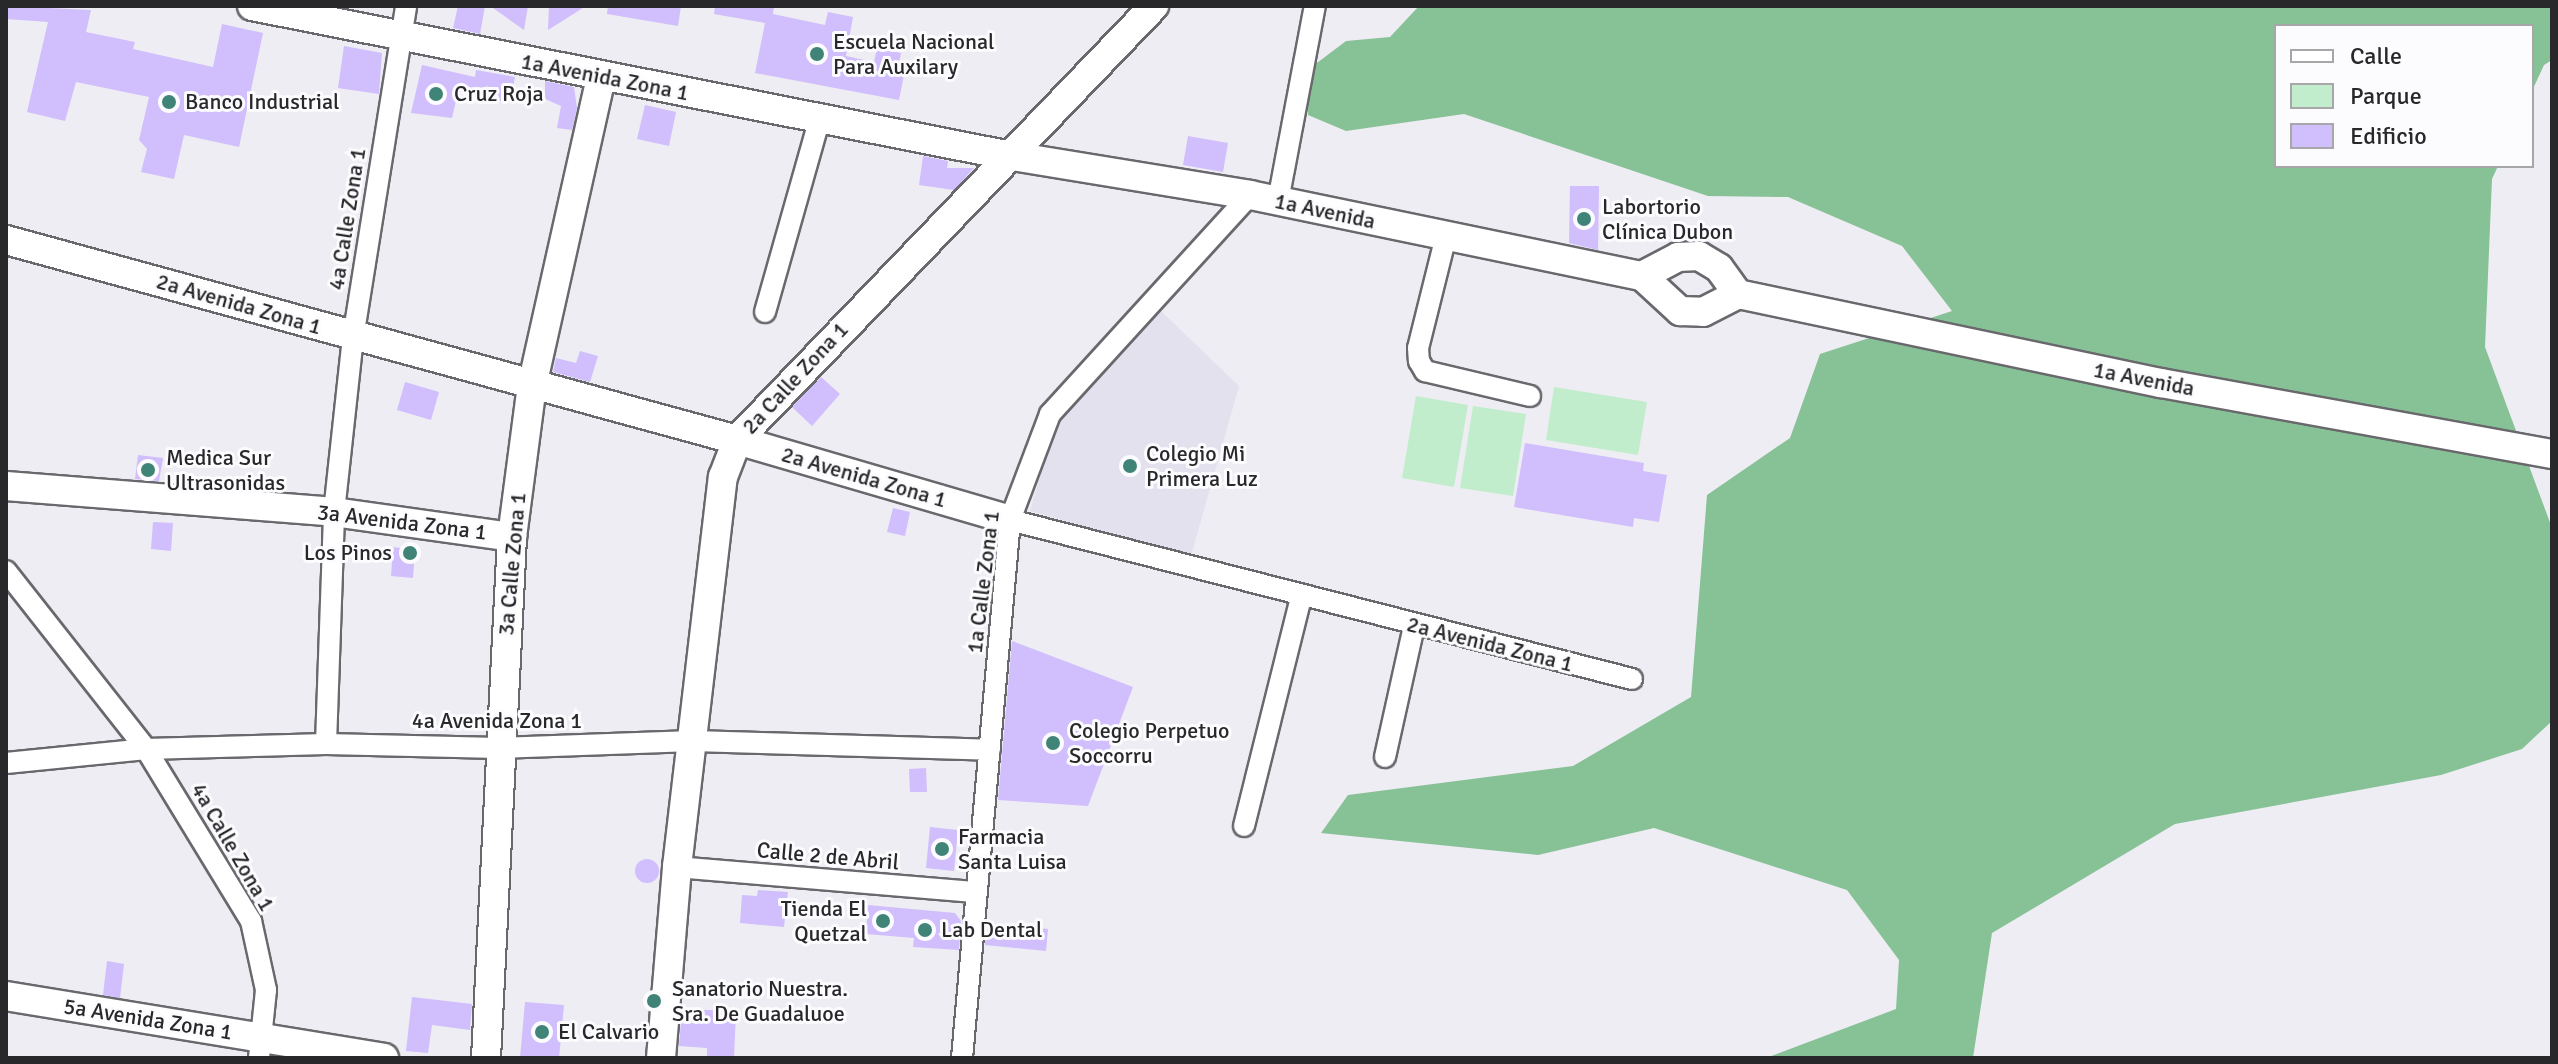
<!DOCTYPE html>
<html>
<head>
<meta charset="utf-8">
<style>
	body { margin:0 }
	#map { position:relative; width:2558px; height:1064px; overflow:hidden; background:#eeedf3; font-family:Signika,sans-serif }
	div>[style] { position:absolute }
	.built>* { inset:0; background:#e4e1ef }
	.green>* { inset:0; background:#c2edcc }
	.forest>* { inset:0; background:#87c196 }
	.building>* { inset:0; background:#d1befc }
	.round { border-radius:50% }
	.roads { filter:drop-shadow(2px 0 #69686d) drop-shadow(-2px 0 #69686d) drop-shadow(0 2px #69686d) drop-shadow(0 -2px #69686d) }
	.street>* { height:20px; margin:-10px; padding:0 10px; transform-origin:10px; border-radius:10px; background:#fff }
	.secondary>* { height:28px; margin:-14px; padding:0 14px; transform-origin:14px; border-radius:14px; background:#fff }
	.dots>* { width:22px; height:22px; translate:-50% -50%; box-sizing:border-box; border:4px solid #fcfbfe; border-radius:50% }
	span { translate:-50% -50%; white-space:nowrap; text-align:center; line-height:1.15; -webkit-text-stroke:6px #fcfbfe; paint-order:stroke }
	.poi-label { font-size:22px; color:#28272a }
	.left { translate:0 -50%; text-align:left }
	.right { translate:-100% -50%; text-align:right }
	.street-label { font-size:22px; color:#28272a }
	.frame { position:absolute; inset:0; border:8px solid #28272a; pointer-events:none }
	.legend { position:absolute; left:2274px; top:24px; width:260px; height:144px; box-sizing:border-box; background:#fcfbfe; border:2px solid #a7a6a9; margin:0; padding:10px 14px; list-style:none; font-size:24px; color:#28272a }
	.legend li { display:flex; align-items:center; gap:16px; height:40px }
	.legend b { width:40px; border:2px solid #a7a6a9 }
</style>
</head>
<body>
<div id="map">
	<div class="built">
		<i style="clip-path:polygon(1161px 311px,1239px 386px,1191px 556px,1030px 511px,1056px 421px)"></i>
	</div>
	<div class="green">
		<i style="clip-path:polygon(1554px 387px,1647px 402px,1638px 455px,1546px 440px)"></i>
		<i style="clip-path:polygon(1416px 396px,1468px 405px,1454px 487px,1402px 478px)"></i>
		<i style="clip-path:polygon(1473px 406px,1526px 414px,1513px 496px,1460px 488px)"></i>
	</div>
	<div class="forest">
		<i style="clip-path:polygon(1419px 6px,2552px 6px,2552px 60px,2544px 65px,2532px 91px,2532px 26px,2276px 26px,2276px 166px,2498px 166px,2492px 179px,2485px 347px,2552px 528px,2552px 721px,2522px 749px,2441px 775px,2175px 824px,1992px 933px,1973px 1058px,1766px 1058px,1896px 1009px,1899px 960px,1847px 890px,1654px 828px,1538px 855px,1321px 833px,1348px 795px,1573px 766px,1691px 697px,1707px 495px,1790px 438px,1820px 354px,1952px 311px,1902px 246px,1788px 197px,1708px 196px,1464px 114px,1346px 131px,1308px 115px,1309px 69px,1346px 41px,1390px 37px)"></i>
	</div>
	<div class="building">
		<i style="clip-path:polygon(6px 6px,91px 10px,86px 32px,135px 42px,133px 49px,213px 67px,222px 24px,263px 33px,239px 147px,184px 135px,174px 179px,141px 172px,147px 149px,139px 140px,149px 97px,76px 82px,65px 121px,27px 112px,48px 22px,6px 19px)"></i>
		<i style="clip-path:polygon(458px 6px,485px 6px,480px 34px,453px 28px)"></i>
		<i style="clip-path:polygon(490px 6px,528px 6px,524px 30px)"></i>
		<i style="clip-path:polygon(549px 6px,586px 6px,548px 30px)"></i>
		<i style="clip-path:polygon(608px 6px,681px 6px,678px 26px,607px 14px)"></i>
		<i style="clip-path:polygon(715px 6px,774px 6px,773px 14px,825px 25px,828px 12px,853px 17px,846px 56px,874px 62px,877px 48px,901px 53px,898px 69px,905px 70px,899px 100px,755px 73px,765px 23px,714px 14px)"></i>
		<i style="clip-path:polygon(344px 46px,382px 53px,379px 94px,338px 88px)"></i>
		<i style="clip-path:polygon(422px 65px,475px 77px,476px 70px,515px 77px,510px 103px,458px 92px,452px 118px,411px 113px)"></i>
		<i style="clip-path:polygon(545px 81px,574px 87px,577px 108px,572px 130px,557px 128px,561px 106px,545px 99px)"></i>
		<i style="clip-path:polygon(645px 105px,676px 112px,669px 146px,637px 139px)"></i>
		<i style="clip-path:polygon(1188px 136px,1228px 143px,1223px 172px,1183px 165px)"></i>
		<i style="clip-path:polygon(923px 156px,948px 161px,947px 168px,974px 168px,954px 190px,919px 185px)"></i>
		<i style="clip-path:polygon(1570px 186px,1599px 186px,1598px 250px,1569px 243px)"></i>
		<i style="clip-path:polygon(580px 351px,598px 356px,590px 382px,553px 372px,556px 358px,576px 363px)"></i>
		<i style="clip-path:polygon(821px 377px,840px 394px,812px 426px,792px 407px)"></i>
		<i style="clip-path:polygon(405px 382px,439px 392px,431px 420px,397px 410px)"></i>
		<i style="clip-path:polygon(1525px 443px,1644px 463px,1643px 471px,1667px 475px,1659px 522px,1634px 518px,1633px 527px,1514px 507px)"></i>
		<i style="clip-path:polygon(138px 455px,163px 458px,159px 481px,135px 479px)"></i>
		<i style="clip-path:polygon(893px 508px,910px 512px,905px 536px,887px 532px)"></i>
		<i style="clip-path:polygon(153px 522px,173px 523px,171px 551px,151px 549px)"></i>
		<i style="clip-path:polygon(393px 547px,415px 550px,413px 578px,391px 576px)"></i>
		<i style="clip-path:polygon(1012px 641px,1133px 687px,1088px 806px,998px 800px)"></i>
		<i style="clip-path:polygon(926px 768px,927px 792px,910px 792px,909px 769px)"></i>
		<i style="clip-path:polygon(930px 827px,958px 830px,954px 871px,926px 868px)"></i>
		<i class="round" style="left:635px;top:859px;width:24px;height:24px"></i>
		<i style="clip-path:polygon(758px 890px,788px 892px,784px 927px,740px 923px,742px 895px,757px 896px)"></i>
		<i style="clip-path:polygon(868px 905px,955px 913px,961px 921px,959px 950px,913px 947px,914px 938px,866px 934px)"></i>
		<i style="clip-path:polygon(987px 923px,1048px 929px,1046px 951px,985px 945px)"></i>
		<i style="clip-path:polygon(107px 961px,124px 964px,120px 998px,103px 995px)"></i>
		<i style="clip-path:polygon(412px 997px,472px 1004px,470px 1030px,432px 1025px,428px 1053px,406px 1051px)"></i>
		<i style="clip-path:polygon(525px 1002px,564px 1005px,559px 1058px,520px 1058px)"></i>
		<i style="clip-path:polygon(682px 1009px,736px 1011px,734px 1058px,707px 1058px,707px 1048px,679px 1046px)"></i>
	</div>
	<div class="roads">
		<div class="street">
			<i style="left:1278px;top:201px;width:198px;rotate:-79.3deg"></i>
			<i style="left:1446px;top:236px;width:115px;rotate:104deg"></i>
			<i style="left:1418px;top:348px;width:13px;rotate:86deg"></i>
			<i style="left:1419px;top:361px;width:12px;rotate:59deg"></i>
			<i style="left:1425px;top:371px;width:108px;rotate:13.4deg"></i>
			<i style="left:765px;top:312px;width:203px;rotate:-74.2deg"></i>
			<i style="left:1010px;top:520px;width:642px;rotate:14.34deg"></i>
			<i style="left:6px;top:571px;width:226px;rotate:51.8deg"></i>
			<i style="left:146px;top:749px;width:202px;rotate:58.6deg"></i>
			<i style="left:251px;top:921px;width:71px;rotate:77.7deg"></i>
			<i style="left:266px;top:990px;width:68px;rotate:95.9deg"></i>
			<i style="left:326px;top:744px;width:232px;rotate:-88deg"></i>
			<i style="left:334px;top:512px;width:175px;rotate:-83.8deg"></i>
			<i style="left:353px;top:338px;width:336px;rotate:-80.9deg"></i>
			<i style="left:1385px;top:757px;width:134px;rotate:-77.5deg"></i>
			<i style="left:6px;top:763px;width:141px;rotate:-5.7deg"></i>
			<i style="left:146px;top:749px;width:180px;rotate:-1.6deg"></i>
			<i style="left:326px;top:744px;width:173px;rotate:1.3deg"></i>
			<i style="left:499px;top:748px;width:194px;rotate:-2.1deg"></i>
			<i style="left:693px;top:741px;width:297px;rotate:1.7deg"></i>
			<i style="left:1244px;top:826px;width:236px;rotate:-76deg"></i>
			<i style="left:677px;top:867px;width:300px;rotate:4.8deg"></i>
			<i style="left:962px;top:1058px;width:540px;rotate:-84.9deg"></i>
			<i style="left:1010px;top:520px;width:113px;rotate:-69.3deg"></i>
			<i style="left:1050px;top:414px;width:297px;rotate:-47.6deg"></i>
		</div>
		<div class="secondary">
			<i style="left:252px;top:6px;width:769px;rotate:11.18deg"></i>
			<i style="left:1006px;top:155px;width:247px;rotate:9.3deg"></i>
			<i style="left:1250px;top:195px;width:400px;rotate:11.7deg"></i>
			<i style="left:1642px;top:276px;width:52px;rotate:42.6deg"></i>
			<i style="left:1680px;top:311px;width:23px;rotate:2deg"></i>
			<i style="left:1703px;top:312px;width:39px;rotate:-27deg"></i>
			<i style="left:1738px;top:294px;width:432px;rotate:11.9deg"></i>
			<i style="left:2161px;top:383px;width:397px;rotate:10.3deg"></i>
			<i style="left:6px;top:240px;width:758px;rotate:15.3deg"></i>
			<i style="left:737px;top:440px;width:284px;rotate:16.3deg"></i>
			<i style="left:1642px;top:276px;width:41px;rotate:-27.8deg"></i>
			<i style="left:1678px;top:257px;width:21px;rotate:-3deg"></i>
			<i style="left:1699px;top:256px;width:23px;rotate:31deg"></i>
			<i style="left:1719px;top:268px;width:32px;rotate:54deg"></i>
			<i style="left:6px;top:486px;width:329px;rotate:4.5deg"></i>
			<i style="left:334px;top:512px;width:180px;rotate:8deg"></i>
			<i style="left:6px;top:996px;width:383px;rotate:9.3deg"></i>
			<i style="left:486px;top:1058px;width:522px;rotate:-87.14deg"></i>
			<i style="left:512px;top:537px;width:152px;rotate:-82.5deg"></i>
			<i style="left:532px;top:386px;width:316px;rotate:-77.4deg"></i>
			<i style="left:661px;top:1058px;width:192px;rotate:-85.2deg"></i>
			<i style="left:677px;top:867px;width:393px;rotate:-83.3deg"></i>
			<i style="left:723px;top:477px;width:40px;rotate:-69deg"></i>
			<i style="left:737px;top:440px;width:602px;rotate:-46.14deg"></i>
		</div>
	</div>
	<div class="dots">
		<i style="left:817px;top:54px;background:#408478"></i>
		<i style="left:436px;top:94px;background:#408478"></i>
		<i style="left:169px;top:102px;background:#408478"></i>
		<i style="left:1584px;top:219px;background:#408478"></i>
		<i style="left:1130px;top:466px;background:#408478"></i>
		<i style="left:148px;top:470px;background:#408478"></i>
		<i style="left:410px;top:553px;background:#408478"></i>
		<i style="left:1053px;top:743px;background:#408478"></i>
		<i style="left:942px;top:849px;background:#408478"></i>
		<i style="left:883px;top:921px;background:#408478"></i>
		<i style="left:925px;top:930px;background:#408478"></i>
		<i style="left:654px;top:1001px;background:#408478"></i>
		<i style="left:542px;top:1032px;background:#408478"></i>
	</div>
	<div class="poi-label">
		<span class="left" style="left:833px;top:54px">Escuela Nacional<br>Para Auxilary</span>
		<span class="left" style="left:454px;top:94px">Cruz Roja</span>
		<span class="left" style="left:185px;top:102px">Banco Industrial</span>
		<span class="left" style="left:1602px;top:219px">Labortorio<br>Clínica Dubon</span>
		<span class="left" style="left:1146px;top:466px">Colegio Mi<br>Primera Luz</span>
		<span class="left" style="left:166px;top:470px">Medica Sur<br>Ultrasonidas</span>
		<span class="right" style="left:392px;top:553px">Los Pinos</span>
		<span class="left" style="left:1069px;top:743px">Colegio Perpetuo<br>Soccorru</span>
		<span class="left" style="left:958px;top:849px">Farmacia<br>Santa Luisa</span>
		<span class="right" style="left:867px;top:921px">Tienda El<br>Quetzal</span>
		<span class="left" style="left:941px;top:930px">Lab Dental</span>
		<span class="left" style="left:672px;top:1001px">Sanatorio Nuestra.<br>Sra. De Guadaluoe</span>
		<span class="left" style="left:558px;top:1032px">El Calvario</span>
	</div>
	<div class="street-label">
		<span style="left:605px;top:77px;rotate:11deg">1a Avenida Zona 1</span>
		<span style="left:1325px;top:211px;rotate:12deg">1a Avenida</span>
		<span style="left:347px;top:219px;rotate:-81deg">4a Calle Zona 1</span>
		<span style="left:239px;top:304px;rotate:16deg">2a Avenida Zona 1</span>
		<span style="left:795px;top:378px;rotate:-47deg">2a Calle Zona 1</span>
		<span style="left:2144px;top:379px;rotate:11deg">1a Avenida</span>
		<span style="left:864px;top:477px;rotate:16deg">2a Avenida Zona 1</span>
		<span style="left:402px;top:522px;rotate:7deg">3a Avenida Zona 1</span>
		<span style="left:512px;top:564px;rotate:-85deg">3a Calle Zona 1</span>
		<span style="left:983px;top:582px;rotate:-83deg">1a Calle Zona 1</span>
		<span style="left:1490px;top:644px;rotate:14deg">2a Avenida Zona 1</span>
		<span style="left:497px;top:721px">4a Avenida Zona 1</span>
		<span style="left:233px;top:847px;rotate:60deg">4a Calle Zona 1</span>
		<span style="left:828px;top:856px;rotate:5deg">Calle 2 de Abril</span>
		<span style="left:148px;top:1019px;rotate:9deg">5a Avenida Zona 1</span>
	</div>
	<div class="frame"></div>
	<ul class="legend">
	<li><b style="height:10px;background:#fff"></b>Calle</li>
	<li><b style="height:22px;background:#c2edcc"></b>Parque</li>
	<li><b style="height:22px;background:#d1befc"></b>Edificio</li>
	</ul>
</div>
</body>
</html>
